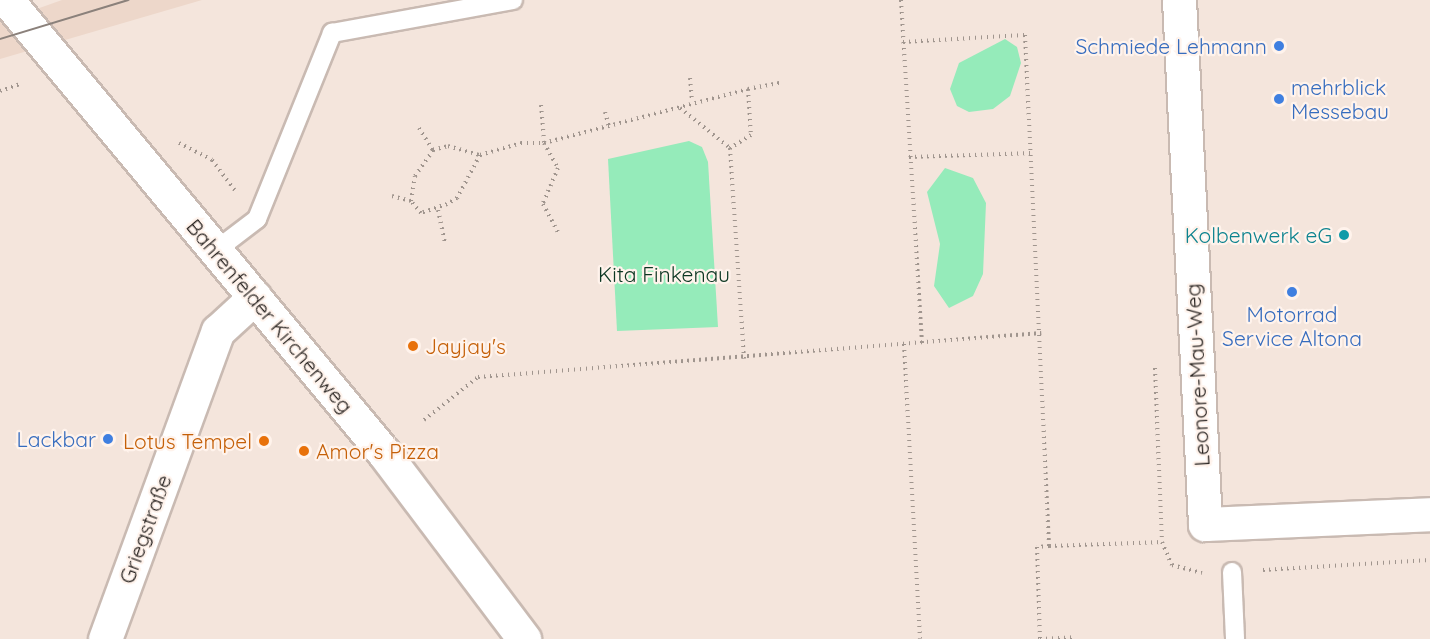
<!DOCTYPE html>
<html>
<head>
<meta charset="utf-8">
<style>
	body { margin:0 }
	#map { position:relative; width:1430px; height:639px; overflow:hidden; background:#f4e5dc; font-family:Quicksand,sans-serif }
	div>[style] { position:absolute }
	.built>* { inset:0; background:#edd7ca }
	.green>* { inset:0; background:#95ebba }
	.path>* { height:4px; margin-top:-2px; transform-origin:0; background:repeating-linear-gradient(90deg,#a0958e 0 1.5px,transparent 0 6px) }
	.roads { filter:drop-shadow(2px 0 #c9bab2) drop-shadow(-2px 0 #c9bab2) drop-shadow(0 2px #c9bab2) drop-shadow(0 -2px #c9bab2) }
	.service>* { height:18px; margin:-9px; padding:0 9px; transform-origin:9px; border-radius:9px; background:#fff }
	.minor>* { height:33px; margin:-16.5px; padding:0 16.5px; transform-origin:16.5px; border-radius:16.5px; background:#fff }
	.tram>* { height:1.5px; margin:-0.75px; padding:0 0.75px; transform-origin:0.75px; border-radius:0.75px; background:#8b817b }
	.dots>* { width:16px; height:16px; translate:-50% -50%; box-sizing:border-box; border:3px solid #fff3ec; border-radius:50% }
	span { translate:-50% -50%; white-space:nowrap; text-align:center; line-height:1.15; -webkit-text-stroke:4.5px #fff3ec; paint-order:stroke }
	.shop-label { font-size:21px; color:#366cbe }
	.right { translate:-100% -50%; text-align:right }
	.left { translate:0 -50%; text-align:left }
	.culture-label { font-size:21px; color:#0d838f }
	.park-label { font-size:21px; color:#0c3722 }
	.street-label { font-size:21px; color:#241f1c }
	.food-label { font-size:21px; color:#c56008 }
</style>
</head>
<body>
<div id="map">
	<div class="built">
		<i style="clip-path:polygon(62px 0,202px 0,0 59px,0 22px)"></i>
	</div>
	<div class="green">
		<i style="clip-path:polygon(1005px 39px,1017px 47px,1021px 63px,1010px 96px,993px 109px,969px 112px,957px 106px,950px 89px,959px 63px)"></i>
		<i style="clip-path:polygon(689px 141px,702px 147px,708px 162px,718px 327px,617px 331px,608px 159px)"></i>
		<i style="clip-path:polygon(945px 168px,973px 178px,986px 203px,983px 274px,973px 296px,949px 308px,934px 286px,940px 244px,927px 192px)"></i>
	</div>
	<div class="path">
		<i style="left:901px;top:0;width:344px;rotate:86.5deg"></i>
		<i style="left:903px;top:42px;width:122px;rotate:-3.3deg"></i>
		<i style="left:1025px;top:35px;width:512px;rotate:87.31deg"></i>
		<i style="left:1049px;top:546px;width:113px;rotate:-2deg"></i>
		<i style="left:690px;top:78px;width:22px;rotate:85deg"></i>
		<i style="left:748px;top:89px;width:32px;rotate:-11deg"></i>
		<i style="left:0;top:91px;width:21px;rotate:-19deg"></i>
		<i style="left:541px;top:105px;width:38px;rotate:85deg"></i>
		<i style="left:544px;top:143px;width:29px;rotate:61deg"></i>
		<i style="left:558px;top:168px;width:39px;rotate:113deg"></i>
		<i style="left:543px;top:204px;width:34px;rotate:62deg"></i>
		<i style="left:680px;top:108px;width:64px;rotate:38.7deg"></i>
		<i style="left:605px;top:112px;width:16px;rotate:75deg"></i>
		<i style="left:419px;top:128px;width:26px;rotate:58deg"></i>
		<i style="left:179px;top:143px;width:37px;rotate:27deg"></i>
		<i style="left:212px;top:160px;width:39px;rotate:53deg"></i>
		<i style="left:480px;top:155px;width:49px;rotate:118.1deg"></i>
		<i style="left:457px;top:198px;width:12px;rotate:149deg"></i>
		<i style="left:447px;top:204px;width:28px;rotate:161deg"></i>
		<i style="left:421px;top:213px;width:16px;rotate:-130deg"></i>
		<i style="left:411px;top:201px;width:25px;rotate:-81deg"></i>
		<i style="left:415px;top:176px;width:32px;rotate:-55deg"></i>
		<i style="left:433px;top:150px;width:16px;rotate:-15deg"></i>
		<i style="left:448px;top:146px;width:33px;rotate:16deg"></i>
		<i style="left:480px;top:155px;width:43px;rotate:-16.3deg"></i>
		<i style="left:521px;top:143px;width:23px"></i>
		<i style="left:544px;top:143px;width:211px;rotate:-14.8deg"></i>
		<i style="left:748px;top:89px;width:46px;rotate:86.3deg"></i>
		<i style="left:751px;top:135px;width:25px;rotate:148deg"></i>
		<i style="left:730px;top:148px;width:211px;rotate:86.2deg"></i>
		<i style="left:909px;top:157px;width:122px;rotate:-1.9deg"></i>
		<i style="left:392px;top:196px;width:20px;rotate:15deg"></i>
		<i style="left:438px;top:210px;width:34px;rotate:78deg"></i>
		<i style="left:904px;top:344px;width:295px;rotate:86.9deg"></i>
		<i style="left:1155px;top:368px;width:174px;rotate:87.7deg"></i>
		<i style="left:1162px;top:542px;width:25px;rotate:67deg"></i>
		<i style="left:1172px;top:565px;width:31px;rotate:15deg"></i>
		<i style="left:424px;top:420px;width:69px;rotate:-38.5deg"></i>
		<i style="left:478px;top:377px;width:565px;rotate:-4.47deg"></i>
		<i style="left:1049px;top:546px;width:12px;rotate:175deg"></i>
		<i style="left:1037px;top:547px;width:92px;rotate:88.1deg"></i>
		<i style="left:1040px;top:639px;width:34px;rotate:-3deg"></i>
		<i style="left:1263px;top:570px;width:167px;rotate:-3.4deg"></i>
	</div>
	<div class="roads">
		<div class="service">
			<i style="left:215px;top:251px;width:53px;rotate:-37.3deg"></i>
			<i style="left:257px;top:219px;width:201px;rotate:-68deg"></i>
			<i style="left:332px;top:33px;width:184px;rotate:-10.3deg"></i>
			<i style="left:1232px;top:572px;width:67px;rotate:87.4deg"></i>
		</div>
		<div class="minor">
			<i style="left:7px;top:0;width:589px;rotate:50.23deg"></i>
			<i style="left:384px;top:453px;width:233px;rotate:53deg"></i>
			<i style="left:1179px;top:0;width:525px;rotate:87.16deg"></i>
			<i style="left:1205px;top:524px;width:225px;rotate:-2.5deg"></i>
			<i style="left:105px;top:639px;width:328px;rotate:-69.9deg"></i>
			<i style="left:218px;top:331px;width:50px;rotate:-42.6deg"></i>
		</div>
	</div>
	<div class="tram">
		<i style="left:0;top:39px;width:134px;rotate:-16.9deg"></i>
	</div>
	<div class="dots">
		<i style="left:1279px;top:46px;background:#3f7fe0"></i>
		<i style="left:1279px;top:99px;background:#3f7fe0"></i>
		<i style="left:1344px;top:235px;background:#0f9aa8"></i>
		<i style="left:1292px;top:292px;background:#3f7fe0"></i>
		<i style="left:413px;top:346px;background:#e8710a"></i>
		<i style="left:108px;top:439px;background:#3f7fe0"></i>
		<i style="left:264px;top:441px;background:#e8710a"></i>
		<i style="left:304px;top:451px;background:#e8710a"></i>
	</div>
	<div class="shop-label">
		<span class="right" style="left:1267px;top:46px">Schmiede Lehmann</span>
		<span class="left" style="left:1291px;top:99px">mehrblick<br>Messebau</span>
		<span style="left:1292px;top:326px">Motorrad<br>Service Altona</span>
		<span class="right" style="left:96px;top:439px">Lackbar</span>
	</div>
	<div class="culture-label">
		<span class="right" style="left:1332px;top:235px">Kolbenwerk eG</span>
	</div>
	<div class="park-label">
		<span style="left:664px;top:274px">Kita Finkenau</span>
	</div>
	<div class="street-label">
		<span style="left:270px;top:316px;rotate:50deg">Bahrenfelder Kirchenweg</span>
		<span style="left:1197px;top:375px;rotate:-93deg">Leonore-Mau-Weg</span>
		<span style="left:145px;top:529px;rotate:-70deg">Griegstraße</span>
	</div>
	<div class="food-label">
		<span class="left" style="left:425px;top:346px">Jayjay's</span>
		<span class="right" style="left:252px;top:441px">Lotus Tempel</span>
		<span class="left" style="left:316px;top:451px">Amor's Pizza</span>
	</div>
</div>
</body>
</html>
